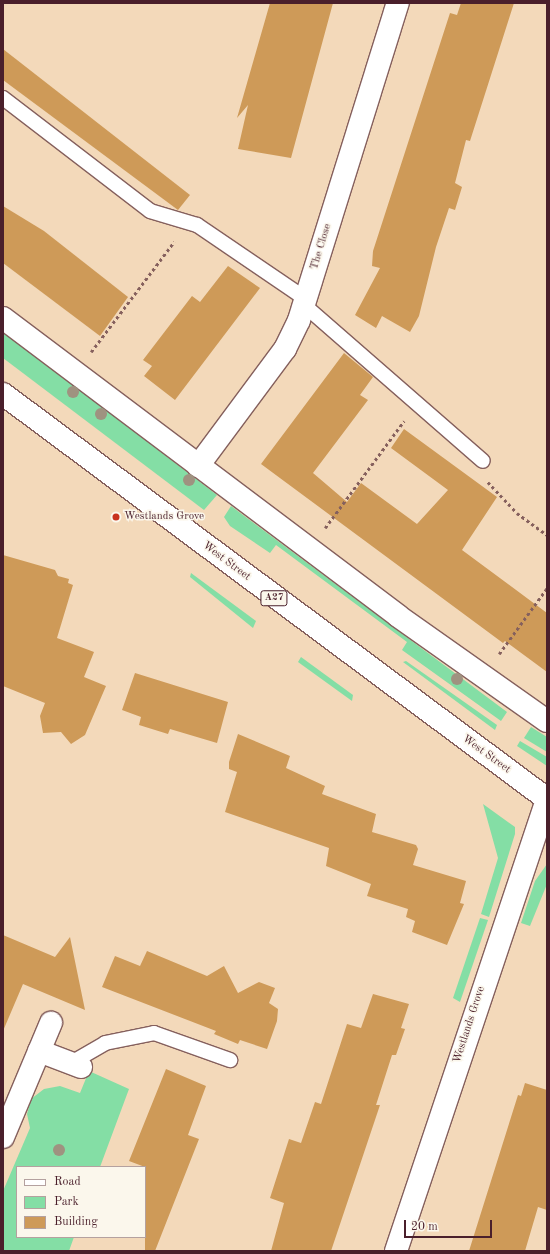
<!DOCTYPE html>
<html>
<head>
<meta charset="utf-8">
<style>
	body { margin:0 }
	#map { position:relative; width:550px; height:1254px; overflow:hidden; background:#f3d9ba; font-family:"Old Standard TT",serif }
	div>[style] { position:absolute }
	.green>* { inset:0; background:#84dea5 }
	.building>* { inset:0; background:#ce9a58 }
	.path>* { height:2.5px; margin-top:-1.25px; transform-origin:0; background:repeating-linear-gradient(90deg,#85605d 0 3px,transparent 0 6px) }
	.roads { filter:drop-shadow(1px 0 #85605d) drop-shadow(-1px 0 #85605d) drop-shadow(0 1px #85605d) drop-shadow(0 -1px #85605d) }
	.lane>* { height:14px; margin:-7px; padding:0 7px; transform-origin:7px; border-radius:7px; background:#fff }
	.street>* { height:22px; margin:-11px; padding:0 11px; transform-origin:11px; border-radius:11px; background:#fff }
	.primary>* { height:22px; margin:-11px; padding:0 11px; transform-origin:11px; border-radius:11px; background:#fff }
	.trees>* { width:12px; height:12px; margin:-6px; border-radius:50%; background:#9f9280 }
	.dots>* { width:11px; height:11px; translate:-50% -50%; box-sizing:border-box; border:2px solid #fbf7ec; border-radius:50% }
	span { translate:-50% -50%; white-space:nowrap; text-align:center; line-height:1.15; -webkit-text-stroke:3px #fbf7ec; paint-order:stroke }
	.shield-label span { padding:1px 3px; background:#fbf7ec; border:1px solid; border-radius:3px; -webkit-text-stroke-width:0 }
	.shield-label { font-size:10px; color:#4a1f2b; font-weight:700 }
	.street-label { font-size:11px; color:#4a1f2b }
	.poi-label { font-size:11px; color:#4a1f2b }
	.left { translate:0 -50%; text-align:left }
	.frame { position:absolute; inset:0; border:4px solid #4a1f2b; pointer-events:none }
	.legend { position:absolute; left:16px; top:1166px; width:130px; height:72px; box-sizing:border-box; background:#fbf7ec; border:1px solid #b4a19f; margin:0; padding:5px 7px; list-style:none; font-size:12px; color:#4a1f2b }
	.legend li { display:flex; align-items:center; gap:8px; height:20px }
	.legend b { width:20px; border:1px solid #b4a19f }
	.scale { position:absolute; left:404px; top:1220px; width:88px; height:18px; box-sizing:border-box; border:2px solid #4a1f2b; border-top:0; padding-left:5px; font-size:12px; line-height:14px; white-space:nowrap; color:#4a1f2b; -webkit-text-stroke:3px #fbf7ec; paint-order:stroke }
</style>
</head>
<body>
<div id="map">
	<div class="green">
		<i style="clip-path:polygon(3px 332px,76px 387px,217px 495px,204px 510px,3px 358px)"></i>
		<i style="clip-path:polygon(231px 506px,507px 712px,501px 721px,402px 650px,407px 642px,276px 545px,270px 553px,230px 526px,224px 517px)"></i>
		<i style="clip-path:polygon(191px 573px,256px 621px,253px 628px,190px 577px)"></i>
		<i style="clip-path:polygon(301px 657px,353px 695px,352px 701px,298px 662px)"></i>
		<i style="clip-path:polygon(406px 661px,497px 725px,495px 730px,403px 662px)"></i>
		<i style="clip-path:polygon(531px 727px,547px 737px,547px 752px,524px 738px)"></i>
		<i style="clip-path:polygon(520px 741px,547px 757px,547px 766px,517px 746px)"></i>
		<i style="clip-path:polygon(483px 804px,515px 827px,515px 834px,489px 917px,481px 914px,498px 858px)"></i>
		<i style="clip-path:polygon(547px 864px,547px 884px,530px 926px,521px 923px,535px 881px)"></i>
		<i style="clip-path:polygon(480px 918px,488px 920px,460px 1002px,453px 998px)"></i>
		<i style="clip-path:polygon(89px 1071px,129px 1089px,100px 1167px,17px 1167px,17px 1237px,74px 1237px,69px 1251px,3px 1251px,3px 1191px,30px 1128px,27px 1114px,31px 1099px,44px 1089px,60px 1086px,80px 1093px)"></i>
	</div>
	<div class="building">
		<i style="clip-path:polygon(270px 3px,333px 3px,291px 158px,238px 149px,248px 105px,237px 118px)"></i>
		<i style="clip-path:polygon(461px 3px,514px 3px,470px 141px,466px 140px,455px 183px,462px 187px,455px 210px,449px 208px,436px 247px,419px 316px,410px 332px,382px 316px,376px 328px,355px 315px,380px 268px,372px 266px,373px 251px,450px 13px,457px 15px)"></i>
		<i style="clip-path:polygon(3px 49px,190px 195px,178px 210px,3px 80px)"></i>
		<i style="clip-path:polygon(3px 206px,44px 231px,128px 297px,100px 336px,3px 263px)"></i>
		<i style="clip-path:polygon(228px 266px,260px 288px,175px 400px,144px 376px,152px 366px,143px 360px,192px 296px,200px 302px)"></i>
		<i style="clip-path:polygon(344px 353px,373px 377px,360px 395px,368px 400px,313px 473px,347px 502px,361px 483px,417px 524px,448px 490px,391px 448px,404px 429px,497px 497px,462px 550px,547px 613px,547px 672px,505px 641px,503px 643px,261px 464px)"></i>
		<i style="clip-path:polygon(3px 555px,55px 570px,58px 576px,69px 579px,68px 583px,73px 585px,57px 638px,94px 652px,84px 677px,106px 686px,85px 735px,71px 744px,61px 732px,43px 733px,40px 716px,45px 703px,3px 686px)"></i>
		<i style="clip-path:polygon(135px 673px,228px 702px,217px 743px,170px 729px,168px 734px,139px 725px,141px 717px,122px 710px)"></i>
		<i style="clip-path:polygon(238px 734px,290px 756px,286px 768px,325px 786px,322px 794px,376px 814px,372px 832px,416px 845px,418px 849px,413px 865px,466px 881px,460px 903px,464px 904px,447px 945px,412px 932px,415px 921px,406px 917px,408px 909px,367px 896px,371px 884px,326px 866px,329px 848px,225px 812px,237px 772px,229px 769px,229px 762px)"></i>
		<i style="clip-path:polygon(3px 935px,55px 957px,70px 937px,85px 1010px,23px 984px,3px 1031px)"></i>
		<i style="clip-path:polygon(147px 951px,207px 976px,224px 966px,238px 993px,259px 982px,275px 988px,269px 1003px,278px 1009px,277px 1021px,267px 1049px,240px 1040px,238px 1044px,214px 1034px,216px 1031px,102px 987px,115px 956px,140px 966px)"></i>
		<i style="clip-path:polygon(373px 994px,409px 1004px,401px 1028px,405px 1029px,396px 1055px,392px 1055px,376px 1105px,380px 1105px,331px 1251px,271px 1251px,284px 1203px,270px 1198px,289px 1139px,301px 1143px,315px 1102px,321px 1104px,347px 1024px,361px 1028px)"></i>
		<i style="clip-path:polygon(166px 1069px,206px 1086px,188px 1135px,199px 1139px,155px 1251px,145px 1251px,145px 1167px,129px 1161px)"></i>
		<i style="clip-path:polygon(525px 1083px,547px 1090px,547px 1210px,538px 1207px,525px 1251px,469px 1251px,518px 1095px,521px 1096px)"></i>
	</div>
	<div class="path">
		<i style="left:91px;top:352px;width:138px;rotate:-53deg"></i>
		<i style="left:488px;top:482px;width:42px;rotate:46.9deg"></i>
		<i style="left:517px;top:513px;width:37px;rotate:36deg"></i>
		<i style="left:325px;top:528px;width:133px;rotate:-53.6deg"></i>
		<i style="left:499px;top:654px;width:82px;rotate:-54deg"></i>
	</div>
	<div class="roads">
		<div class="lane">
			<i style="left:3px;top:98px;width:185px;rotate:37.5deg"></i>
			<i style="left:150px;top:211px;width:49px;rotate:16.6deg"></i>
			<i style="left:197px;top:225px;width:132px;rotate:34.2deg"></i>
			<i style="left:304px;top:305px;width:237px;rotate:41.1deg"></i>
			<i style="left:71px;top:1063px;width:39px;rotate:-30deg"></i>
			<i style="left:105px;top:1043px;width:50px;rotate:-11.5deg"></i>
			<i style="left:154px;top:1033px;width:81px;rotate:19.6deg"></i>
		</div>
		<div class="street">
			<i style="left:3px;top:318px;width:495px;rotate:37deg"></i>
			<i style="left:398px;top:616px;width:182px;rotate:35.2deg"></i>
			<i style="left:198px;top:466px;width:146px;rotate:-53.4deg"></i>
			<i style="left:285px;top:349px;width:32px;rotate:-64deg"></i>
			<i style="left:299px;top:320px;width:332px;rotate:-72.7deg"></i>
			<i style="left:39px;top:1051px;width:45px;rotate:20.9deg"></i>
			<i style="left:3px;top:1137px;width:124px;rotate:-67.2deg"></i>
			<i style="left:396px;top:1251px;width:475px;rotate:-71.5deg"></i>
		</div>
		<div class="primary">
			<i style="left:3px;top:394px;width:678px;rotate:36.67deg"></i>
		</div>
	</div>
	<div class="trees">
		<i style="left:73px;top:392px"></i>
		<i style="left:101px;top:414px"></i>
		<i style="left:189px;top:480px"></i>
		<i style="left:457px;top:679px"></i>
		<i style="left:59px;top:1150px"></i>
	</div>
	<div class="dots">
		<i style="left:116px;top:517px;background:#c8321e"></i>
	</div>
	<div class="shield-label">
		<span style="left:274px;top:598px">A27</span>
	</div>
	<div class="street-label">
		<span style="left:322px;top:247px;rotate:-73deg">The Close</span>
		<span style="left:226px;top:562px;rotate:37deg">West Street</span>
		<span style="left:486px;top:755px;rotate:36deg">West Street</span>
		<span style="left:470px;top:1025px;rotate:-72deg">Westlands Grove</span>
	</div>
	<div class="poi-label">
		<span class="left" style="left:124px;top:517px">Westlands Grove</span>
	</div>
	<div class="frame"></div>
	<ul class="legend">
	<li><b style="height:5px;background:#fff"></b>Road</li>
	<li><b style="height:11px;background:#84dea5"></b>Park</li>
	<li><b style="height:11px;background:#ce9a58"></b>Building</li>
	</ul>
	<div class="scale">20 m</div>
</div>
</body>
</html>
